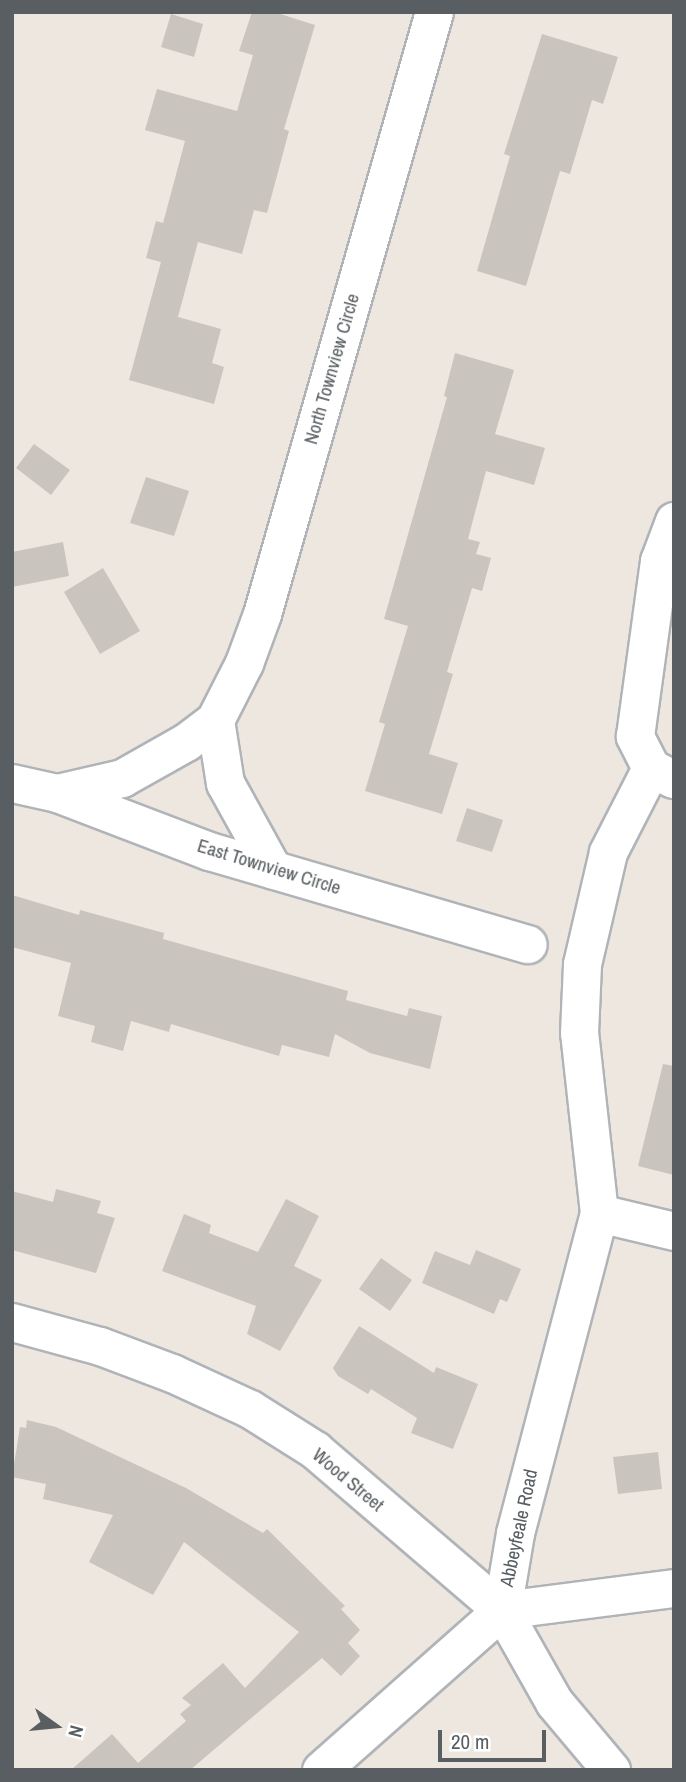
<!DOCTYPE html>
<html>
<head>
<meta charset="utf-8">
<style>
	body { margin:0 }
	#map { position:relative; width:686px; height:1782px; overflow:hidden; background:#ede7df; font-family:"Archivo Narrow",sans-serif }
	div>[style] { position:absolute }
	.building>* { inset:0; background:#cac4be }
	.roads { filter:drop-shadow(2px 0 #b0b4b8) drop-shadow(-2px 0 #b0b4b8) drop-shadow(0 2px #b0b4b8) drop-shadow(0 -2px #b0b4b8) }
	.minor>* { height:37px; margin:-18.5px; padding:0 18.5px; transform-origin:18.5px; border-radius:18.5px; background:#fff }
	span { translate:-50% -50%; white-space:nowrap; text-align:center; line-height:1.15; -webkit-text-stroke:5px #fff; paint-order:stroke }
	.street-label { font-size:19px; color:#585e61 }
	.frame { position:absolute; inset:0; border:14px solid #585e61; pointer-events:none }
	.north { position:absolute; left:21px; top:1691px; width:70px; height:70px; -webkit-text-stroke:5px #fff; paint-order:stroke; rotate:105deg; font-size:19px; font-weight:700; line-height:28px; text-align:center; color:#585e61 }
	.north::after { content:''; display:block; margin:auto; width:24px; height:32px; background:#585e61; clip-path:polygon(50% 0,100% 100%,50% 72%,0 100%) }
	.scale { position:absolute; left:438px; top:1730px; width:108px; height:32px; box-sizing:border-box; border:4px solid #585e61; border-top:0; padding-left:9px; font-size:21px; line-height:24px; white-space:nowrap; color:#585e61; -webkit-text-stroke:5px #fff; paint-order:stroke }
</style>
</head>
<body>
<div id="map">
	<div class="building">
		<i style="clip-path:polygon(252px 12px,274px 12px,315px 25px,284px 129px,289px 131px,267px 213px,254px 210px,242px 254px,198px 242px,178px 317px,221px 329px,212px 363px,224px 367px,214px 404px,129px 380px,161px 262px,146px 258px,156px 221px,163px 223px,185px 141px,145px 130px,157px 89px,237px 111px,253px 55px,239px 51px)"></i>
		<i style="clip-path:polygon(171px 14px,203px 24px,194px 57px,161px 47px)"></i>
		<i style="clip-path:polygon(542px 34px,618px 57px,603px 104px,592px 100px,570px 174px,560px 171px,526px 286px,477px 271px,510px 156px,504px 154px)"></i>
		<i style="clip-path:polygon(455px 353px,514px 370px,495px 434px,545px 448px,534px 485px,486px 471px,468px 539px,480px 542px,476px 554px,491px 558px,482px 591px,472px 588px,447px 672px,453px 674px,429px 754px,458px 763px,442px 814px,365px 791px,385px 724px,379px 722px,408px 626px,384px 619px,447px 397px,444px 396px)"></i>
		<i style="clip-path:polygon(34px 444px,70px 470px,51px 495px,16px 468px)"></i>
		<i style="clip-path:polygon(146px 477px,189px 491px,174px 536px,130px 523px)"></i>
		<i style="clip-path:polygon(63px 542px,69px 576px,12px 587px,12px 552px)"></i>
		<i style="clip-path:polygon(103px 568px,140px 631px,100px 654px,64px 592px)"></i>
		<i style="clip-path:polygon(467px 808px,503px 820px,492px 852px,456px 841px)"></i>
		<i style="clip-path:polygon(12px 895px,79px 915px,80px 910px,164px 933px,163px 939px,348px 991px,346px 1000px,407px 1016px,409px 1008px,442px 1016px,430px 1069px,370px 1053px,335px 1034px,329px 1057px,282px 1045px,279px 1056px,171px 1024px,169px 1032px,131px 1021px,123px 1051px,91px 1042px,95px 1026px,58px 1016px,71px 963px,12px 947px)"></i>
		<i style="clip-path:polygon(663px 1064px,674px 1066px,674px 1175px,638px 1166px)"></i>
		<i style="clip-path:polygon(56px 1189px,101px 1201px,97px 1213px,115px 1218px,96px 1273px,12px 1250px,12px 1191px,53px 1202px)"></i>
		<i style="clip-path:polygon(286px 1199px,319px 1216px,294px 1266px,322px 1280px,280px 1351px,247px 1334px,256px 1306px,162px 1271px,184px 1214px,211px 1225px,209px 1233px,258px 1252px)"></i>
		<i style="clip-path:polygon(476px 1250px,521px 1269px,507px 1302px,500px 1299px,494px 1314px,422px 1283px,435px 1251px,470px 1265px)"></i>
		<i style="clip-path:polygon(381px 1258px,412px 1280px,390px 1311px,359px 1289px)"></i>
		<i style="clip-path:polygon(359px 1326px,434px 1373px,436px 1367px,478px 1384px,453px 1449px,411px 1433px,417px 1418px,371px 1389px,368px 1394px,338px 1376px,333px 1368px)"></i>
		<i style="clip-path:polygon(27px 1420px,56px 1427px,186px 1488px,263px 1533px,267px 1529px,345px 1606px,341px 1609px,360px 1630px,348px 1643px,360px 1656px,341px 1676px,322px 1658px,190px 1770px,71px 1770px,112px 1734px,138px 1763px,186px 1721px,180px 1714px,191px 1705px,182px 1698px,223px 1663px,245px 1688px,299px 1632px,184px 1542px,153px 1595px,89px 1562px,113px 1515px,43px 1499px,46px 1484px,12px 1477px,20px 1427px,26px 1428px)"></i>
		<i style="clip-path:polygon(658px 1452px,662px 1489px,618px 1494px,613px 1457px)"></i>
	</div>
	<div class="roads">
		<div class="minor">
			<i style="left:215px;top:720px;width:64px;rotate:81deg"></i>
			<i style="left:225px;top:783px;width:99px;rotate:61.1deg"></i>
			<i style="left:673px;top:779px;width:25px;rotate:-153deg"></i>
			<i style="left:651px;top:768px;width:36px;rotate:-117deg"></i>
			<i style="left:635px;top:736px;width:177px;rotate:-82.2deg"></i>
			<i style="left:659px;top:561px;width:43px;rotate:-69.4deg"></i>
			<i style="left:12px;top:783px;width:46px;rotate:12.5deg"></i>
			<i style="left:57px;top:793px;width:163px;rotate:20.9deg"></i>
			<i style="left:209px;top:851px;width:332px;rotate:16.3deg"></i>
			<i style="left:57px;top:793px;width:67px;rotate:-13deg"></i>
			<i style="left:122px;top:778px;width:73px;rotate:-29.4deg"></i>
			<i style="left:186px;top:742px;width:36px;rotate:-37deg"></i>
			<i style="left:215px;top:720px;width:64px;rotate:-63deg"></i>
			<i style="left:244px;top:663px;width:52px;rotate:-69.8deg"></i>
			<i style="left:262px;top:614px;width:626px;rotate:-74.05deg"></i>
			<i style="left:599px;top:1213px;width:77px;rotate:13.5deg"></i>
			<i style="left:12px;top:1322px;width:91px;rotate:15.3deg"></i>
			<i style="left:100px;top:1346px;width:77px;rotate:20.6deg"></i>
			<i style="left:172px;top:1373px;width:86px;rotate:24.8deg"></i>
			<i style="left:250px;top:1409px;width:77px;rotate:32.2deg"></i>
			<i style="left:315px;top:1450px;width:246px;rotate:40.6deg"></i>
			<i style="left:502px;top:1610px;width:106px;rotate:60.5deg"></i>
			<i style="left:554px;top:1702px;width:89px;rotate:50deg"></i>
			<i style="left:502px;top:1610px;width:173px;rotate:-7.3deg"></i>
			<i style="left:321px;top:1770px;width:242px;rotate:-41.5deg"></i>
			<i style="left:502px;top:1610px;width:78px;rotate:-80.4deg"></i>
			<i style="left:515px;top:1533px;width:331px;rotate:-75.3deg"></i>
			<i style="left:599px;top:1213px;width:181px;rotate:-96.3deg"></i>
			<i style="left:579px;top:1033px;width:69px;rotate:-87.5deg"></i>
			<i style="left:582px;top:964px;width:115px;rotate:-76.9deg"></i>
			<i style="left:608px;top:852px;width:94px;rotate:-62.9deg"></i>
		</div>
	</div>
	<div class="street-label">
		<span style="left:332px;top:369px;rotate:-74deg">North Townview Circle</span>
		<span style="left:269px;top:867px;rotate:17deg">East Townview Circle</span>
		<span style="left:348px;top:1480px;rotate:40deg">Wood Street</span>
		<span style="left:519px;top:1528px;rotate:-78deg">Abbeyfeale Road</span>
	</div>
	<div class="frame"></div>
	<div class="north">N</div>
	<div class="scale">20 m</div>
</div>
</body>
</html>
